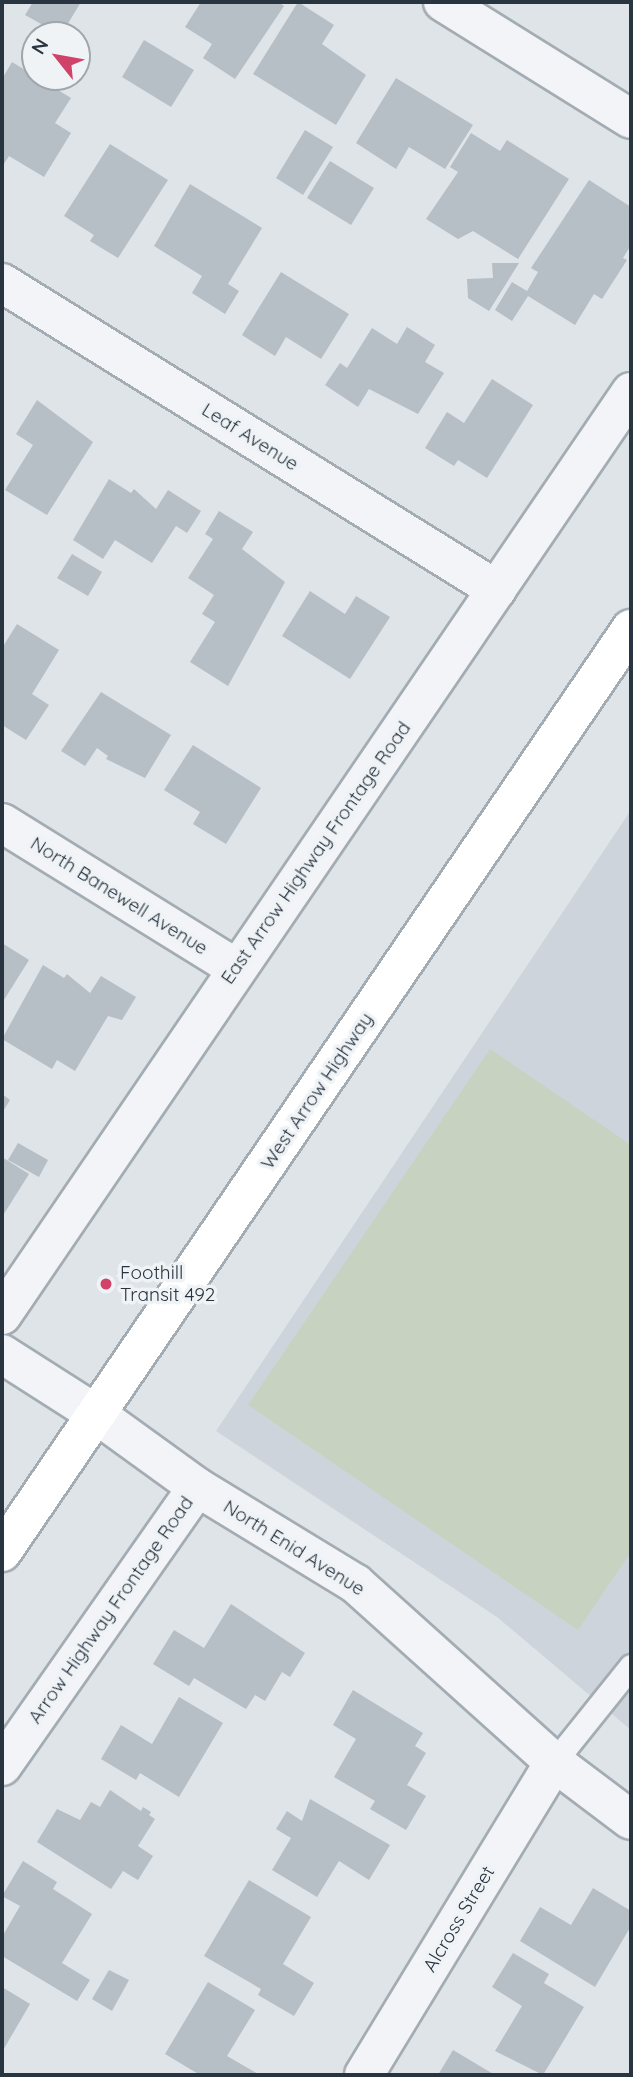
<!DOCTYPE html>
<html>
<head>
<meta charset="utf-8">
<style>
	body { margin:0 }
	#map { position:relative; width:633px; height:2077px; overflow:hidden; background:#dfe4e9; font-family:Quicksand,sans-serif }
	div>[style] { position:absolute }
	.built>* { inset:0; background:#cdd4db }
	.green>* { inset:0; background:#c7d3c0 }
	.building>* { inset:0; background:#b6bec6 }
	.roads { filter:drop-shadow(2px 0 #a4acb3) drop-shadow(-2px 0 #a4acb3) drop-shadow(0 2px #a4acb3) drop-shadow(0 -2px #a4acb3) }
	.service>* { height:23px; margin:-11.5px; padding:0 11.5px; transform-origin:11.5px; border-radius:11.5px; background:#f2f4f7 }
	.minor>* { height:38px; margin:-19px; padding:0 19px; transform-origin:19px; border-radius:19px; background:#f2f4f7 }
	.primary>* { height:38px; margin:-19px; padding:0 19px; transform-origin:19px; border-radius:19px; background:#fff }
	.dots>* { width:19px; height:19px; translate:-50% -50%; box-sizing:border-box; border:4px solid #eff3f6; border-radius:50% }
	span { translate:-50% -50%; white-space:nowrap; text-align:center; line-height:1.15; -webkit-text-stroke:7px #eff3f6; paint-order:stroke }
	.street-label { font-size:19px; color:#283440 }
	.poi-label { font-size:19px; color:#283440 }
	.left { translate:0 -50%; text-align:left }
	.frame { position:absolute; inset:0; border:4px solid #283440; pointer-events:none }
	.north { position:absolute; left:21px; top:21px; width:70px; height:70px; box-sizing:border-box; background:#eff3f6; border:2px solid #9fa7ad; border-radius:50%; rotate:301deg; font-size:19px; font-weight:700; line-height:28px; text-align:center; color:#283440 }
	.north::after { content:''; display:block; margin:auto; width:24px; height:32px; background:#d04268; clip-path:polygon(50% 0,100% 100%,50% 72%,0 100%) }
</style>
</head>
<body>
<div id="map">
	<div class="built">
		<i style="clip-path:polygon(631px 810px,631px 1730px,497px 1617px,216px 1431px)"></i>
	</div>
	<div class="green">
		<i style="clip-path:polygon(490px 1049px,631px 1145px,631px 1552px,578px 1630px,248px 1405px)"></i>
	</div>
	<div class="building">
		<i style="clip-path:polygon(33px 2px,81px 2px,61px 35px,25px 15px)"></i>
		<i style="clip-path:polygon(201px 2px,278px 2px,284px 6px,235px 79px,203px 58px,212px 44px,185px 27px)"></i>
		<i style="clip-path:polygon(298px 2px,334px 25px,322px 44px,366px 75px,336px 125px,253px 74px)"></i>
		<i style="clip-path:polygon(144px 40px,194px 70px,171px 107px,122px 77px)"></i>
		<i style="clip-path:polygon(12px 62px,71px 98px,55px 123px,71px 133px,44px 177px,9px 156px,2px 167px,2px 79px)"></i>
		<i style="clip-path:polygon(396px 78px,473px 125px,445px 169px,409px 147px,396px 169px,356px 143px)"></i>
		<i style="clip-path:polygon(305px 130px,333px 147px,303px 195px,276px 178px)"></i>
		<i style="clip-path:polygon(471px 133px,500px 151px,507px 140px,569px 179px,518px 259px,473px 231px,458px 239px,426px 219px,458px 172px,450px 167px)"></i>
		<i style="clip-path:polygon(110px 144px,168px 180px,118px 258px,90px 241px,94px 235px,64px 216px)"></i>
		<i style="clip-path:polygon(330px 161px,374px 188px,351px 225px,307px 198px)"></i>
		<i style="clip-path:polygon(589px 180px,631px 207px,631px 245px,623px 258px,627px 260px,602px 299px,594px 294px,575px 325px,528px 296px,512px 321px,495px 310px,512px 282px,527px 291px,538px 272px,531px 268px)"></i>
		<i style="clip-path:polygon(190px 184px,262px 228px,228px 284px,239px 291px,225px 314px,192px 293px,202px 276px,154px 246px)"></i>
		<i style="clip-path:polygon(492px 263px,519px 263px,489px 311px,468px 298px,467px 279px,493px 278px)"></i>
		<i style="clip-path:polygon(281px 272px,349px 314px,321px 359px,286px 337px,275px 356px,242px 335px)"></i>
		<i style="clip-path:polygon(407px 327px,435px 345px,425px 362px,444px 373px,418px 414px,369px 389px,358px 407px,325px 385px,340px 363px,347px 368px,372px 328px,397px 344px)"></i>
		<i style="clip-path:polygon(492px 379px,533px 405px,487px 478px,458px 460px,454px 466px,425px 448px,447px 412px,464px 423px)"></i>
		<i style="clip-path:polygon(37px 400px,93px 442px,47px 515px,5px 490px,33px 445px,16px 434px)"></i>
		<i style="clip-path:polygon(109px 479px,131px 493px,134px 489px,156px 509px,168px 490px,201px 511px,187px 533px,176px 526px,152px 563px,115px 540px,103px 559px,73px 540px)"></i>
		<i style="clip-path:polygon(219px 511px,253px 532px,242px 549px,285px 582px,228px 686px,190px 662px,215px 622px,202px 614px,214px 595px,188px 578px,213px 539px,205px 534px)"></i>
		<i style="clip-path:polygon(72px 554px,102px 572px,88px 596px,57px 578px)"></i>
		<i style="clip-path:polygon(310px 591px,345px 614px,356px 596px,390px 617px,350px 679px,282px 636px)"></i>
		<i style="clip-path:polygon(17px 624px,59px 650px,32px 694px,49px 705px,26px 740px,2px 725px,2px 648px)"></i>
		<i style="clip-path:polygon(101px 692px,171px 735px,145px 778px,106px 759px,108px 756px,97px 748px,85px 766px,61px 751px)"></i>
		<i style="clip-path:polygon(193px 745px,261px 788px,226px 844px,193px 824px,200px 812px,164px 790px)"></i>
		<i style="clip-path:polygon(2px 943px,29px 960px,2px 1003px)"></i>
		<i style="clip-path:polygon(43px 965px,64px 978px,67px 974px,90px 993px,101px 976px,136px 997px,122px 1020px,108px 1016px,75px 1071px,57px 1060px,52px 1069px,2px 1039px)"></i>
		<i style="clip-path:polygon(2px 1094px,10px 1100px,2px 1113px)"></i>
		<i style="clip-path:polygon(18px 1143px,48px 1160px,39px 1177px,8px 1160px)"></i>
		<i style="clip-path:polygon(2px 1157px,29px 1174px,2px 1217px)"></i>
		<i style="clip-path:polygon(231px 1604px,305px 1653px,290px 1677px,282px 1672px,265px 1701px,255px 1695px,246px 1709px,194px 1678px,189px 1686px,153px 1664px,174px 1630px,204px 1648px)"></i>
		<i style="clip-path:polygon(353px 1690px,423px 1733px,415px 1746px,426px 1753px,407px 1785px,426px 1796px,406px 1830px,370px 1809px,375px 1801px,334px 1777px,356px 1739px,333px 1725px)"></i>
		<i style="clip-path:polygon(179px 1697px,223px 1723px,179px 1797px,140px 1773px,136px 1780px,101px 1759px,121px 1725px,152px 1744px)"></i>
		<i style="clip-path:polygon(110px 1790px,141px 1811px,143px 1807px,151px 1812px,149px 1815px,155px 1819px,138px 1846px,153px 1856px,138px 1880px,123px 1871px,111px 1889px,37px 1842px,57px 1809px,80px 1820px,91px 1802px,100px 1807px)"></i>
		<i style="clip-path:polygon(310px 1799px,390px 1845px,369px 1880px,339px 1861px,317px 1897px,272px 1870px,291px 1838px,276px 1829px,287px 1811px,302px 1821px)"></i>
		<i style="clip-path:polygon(23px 1861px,57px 1882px,53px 1889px,92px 1914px,62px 1963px,90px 1980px,77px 2001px,2px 1956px,2px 1937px,20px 1906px,2px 1896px)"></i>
		<i style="clip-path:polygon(249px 1880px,311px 1917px,283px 1964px,314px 1983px,294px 2016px,258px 1995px,261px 1989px,204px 1956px)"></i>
		<i style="clip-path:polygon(593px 1888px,631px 1911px,631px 1926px,595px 1987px,520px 1941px,540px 1907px,571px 1925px)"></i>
		<i style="clip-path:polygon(513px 1953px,549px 1974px,544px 1983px,584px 2007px,543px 2075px,495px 2051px,522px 2006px,492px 1987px)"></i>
		<i style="clip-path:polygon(109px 1970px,129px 1980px,112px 2011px,92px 1999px)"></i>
		<i style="clip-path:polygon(208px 1982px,255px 2010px,227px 2056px,260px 2075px,200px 2075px,165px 2054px)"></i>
		<i style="clip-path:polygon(2px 1987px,30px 2004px,2px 2052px)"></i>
		<i style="clip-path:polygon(453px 2050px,495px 2075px,438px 2075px)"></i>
	</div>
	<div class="roads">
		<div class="service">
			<i style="left:554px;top:1762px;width:123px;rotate:-51.3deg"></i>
		</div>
		<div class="minor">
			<i style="left:443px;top:2px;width:221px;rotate:31.9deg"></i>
			<i style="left:2px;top:283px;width:582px;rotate:31.81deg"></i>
			<i style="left:2px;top:823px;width:275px;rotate:31.8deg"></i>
			<i style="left:2px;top:1315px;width:1117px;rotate:-55.73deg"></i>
			<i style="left:2px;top:1354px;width:112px;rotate:32.6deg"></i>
			<i style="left:96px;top:1414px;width:125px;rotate:35.9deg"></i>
			<i style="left:197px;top:1487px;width:186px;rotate:31.4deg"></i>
			<i style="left:356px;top:1584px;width:266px;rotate:42deg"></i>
			<i style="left:554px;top:1762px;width:96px;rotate:37deg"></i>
			<i style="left:2px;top:1766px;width:340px;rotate:-55deg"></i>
			<i style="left:364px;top:2075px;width:366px;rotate:-58.7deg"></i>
		</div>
		<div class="primary">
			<i style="left:2px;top:1552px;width:1117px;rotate:-55.73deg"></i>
		</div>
	</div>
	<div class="dots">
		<i style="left:106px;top:1284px;background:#d04268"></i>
	</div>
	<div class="street-label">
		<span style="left:250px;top:437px;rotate:32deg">Leaf Avenue</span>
		<span style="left:316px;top:853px;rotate:-55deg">East Arrow Highway Frontage Road</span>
		<span style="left:119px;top:896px;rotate:32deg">North Banewell Avenue</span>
		<span style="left:317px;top:1091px;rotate:-56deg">West Arrow Highway</span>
		<span style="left:294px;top:1548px;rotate:32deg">North Enid Avenue</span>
		<span style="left:111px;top:1610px;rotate:-55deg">Arrow Highway Frontage Road</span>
		<span style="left:459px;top:1919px;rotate:-59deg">Alcross Street</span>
	</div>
	<div class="poi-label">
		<span class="left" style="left:120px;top:1284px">Foothill<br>Transit 492</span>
	</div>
	<div class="frame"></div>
	<div class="north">N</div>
</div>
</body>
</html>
